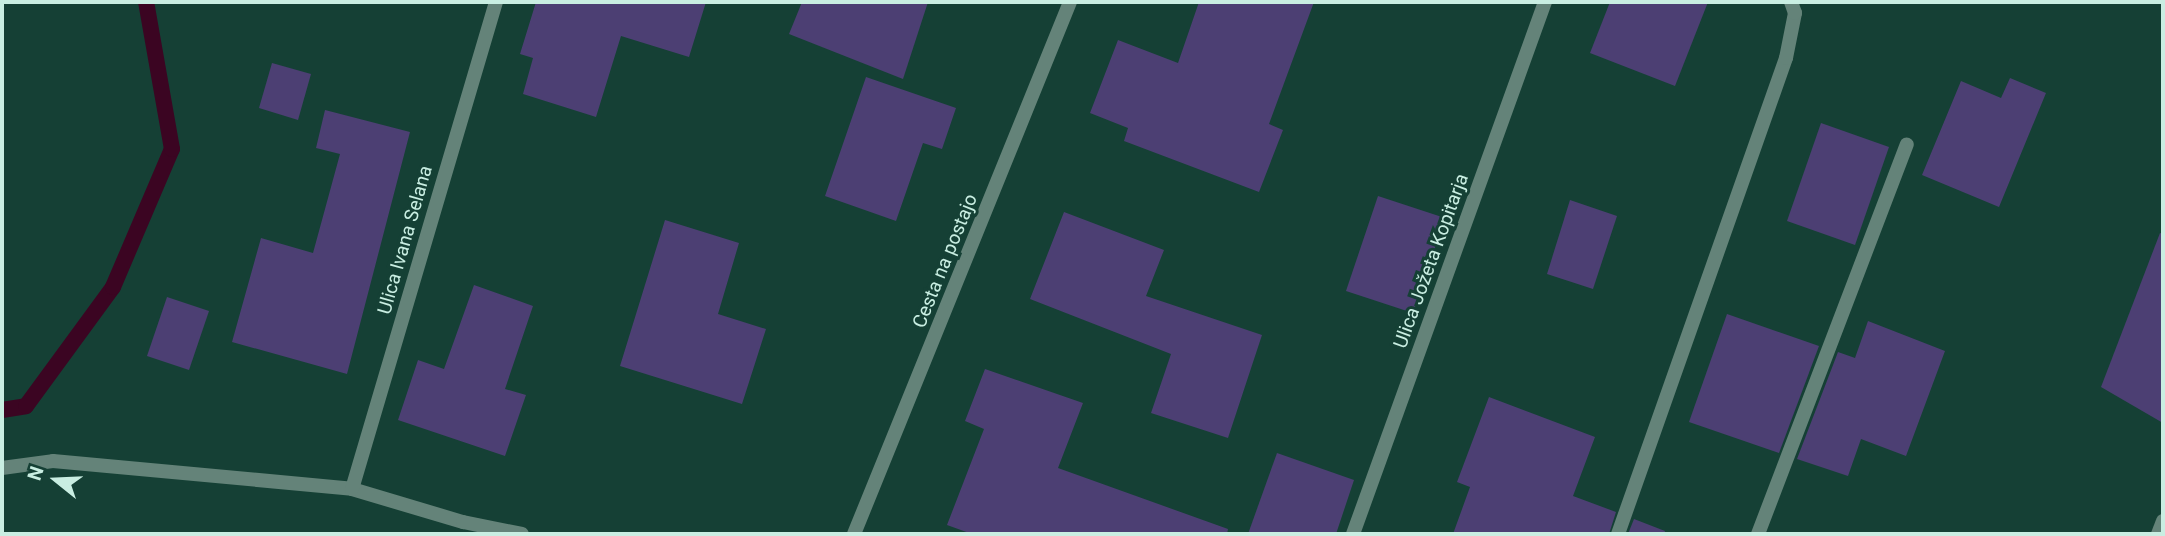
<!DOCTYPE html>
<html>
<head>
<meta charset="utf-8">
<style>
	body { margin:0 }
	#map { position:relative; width:2165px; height:536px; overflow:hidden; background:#154035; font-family:Roboto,sans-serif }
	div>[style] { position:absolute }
	.stream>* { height:16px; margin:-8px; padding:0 8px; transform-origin:8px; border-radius:8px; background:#3b0522 }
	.building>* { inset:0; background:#4c3f73 }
	.minor>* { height:14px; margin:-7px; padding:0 7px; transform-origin:7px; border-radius:7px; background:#648379 }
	span { translate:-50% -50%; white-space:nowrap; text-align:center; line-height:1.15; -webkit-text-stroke:6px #154035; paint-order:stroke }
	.street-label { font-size:19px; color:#c9eee2 }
	.frame { position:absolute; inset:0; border:4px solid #c9eee2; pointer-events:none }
	.north { position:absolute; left:21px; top:445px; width:70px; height:70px; -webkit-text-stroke:5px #154035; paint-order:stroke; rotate:288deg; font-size:19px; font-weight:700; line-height:28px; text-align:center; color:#c9eee2 }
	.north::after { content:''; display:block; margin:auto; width:24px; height:32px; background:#c9eee2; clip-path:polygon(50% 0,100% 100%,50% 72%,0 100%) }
</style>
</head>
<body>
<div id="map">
	<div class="stream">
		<i style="left:2px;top:410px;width:24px;rotate:-9deg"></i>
		<i style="left:26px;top:406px;width:147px;rotate:-53.8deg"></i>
		<i style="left:113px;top:287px;width:150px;rotate:-66.9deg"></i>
		<i style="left:172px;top:149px;width:149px;rotate:-100deg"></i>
	</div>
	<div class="building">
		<i style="clip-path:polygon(536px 2px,706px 2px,689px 57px,621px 36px,596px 117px,523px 94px,533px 58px,520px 54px)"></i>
		<i style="clip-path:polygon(802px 2px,928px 2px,903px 79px,789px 34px)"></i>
		<i style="clip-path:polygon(1199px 2px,1314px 2px,1269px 124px,1283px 130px,1259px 192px,1124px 141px,1128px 128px,1090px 113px,1118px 40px,1178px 63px)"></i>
		<i style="clip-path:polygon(1610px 2px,1708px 2px,1675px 86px,1590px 53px)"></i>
		<i style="clip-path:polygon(272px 63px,311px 74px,298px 120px,259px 108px)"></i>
		<i style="clip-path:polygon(866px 77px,956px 108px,942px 149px,923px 143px,896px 221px,825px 196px)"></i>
		<i style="clip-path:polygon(2010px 78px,2046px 93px,1999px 207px,1922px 175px,1961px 81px,2001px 98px)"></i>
		<i style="clip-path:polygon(325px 110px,410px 132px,347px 374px,232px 342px,261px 238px,313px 253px,340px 154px,316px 148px)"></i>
		<i style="clip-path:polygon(1821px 123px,1889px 147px,1855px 245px,1787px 221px)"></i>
		<i style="clip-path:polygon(1378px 196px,1445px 218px,1413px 313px,1346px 291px)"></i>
		<i style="clip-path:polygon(1570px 200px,1617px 216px,1593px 289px,1547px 274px)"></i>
		<i style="clip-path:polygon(1064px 212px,1164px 250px,1146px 296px,1262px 335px,1228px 438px,1151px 413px,1171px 354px,1030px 299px)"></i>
		<i style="clip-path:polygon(665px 220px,739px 243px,718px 314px,766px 329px,742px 404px,620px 366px)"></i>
		<i style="clip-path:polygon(2160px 233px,2163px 234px,2163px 423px,2101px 387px)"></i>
		<i style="clip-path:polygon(474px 285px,533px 306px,505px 389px,526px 395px,505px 456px,398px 420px,418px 360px,444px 369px)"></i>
		<i style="clip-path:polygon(167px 297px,209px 311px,189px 370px,147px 356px)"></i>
		<i style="clip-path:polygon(1727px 314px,1819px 346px,1779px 453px,1689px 422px)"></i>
		<i style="clip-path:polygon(1868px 321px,1945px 351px,1906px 456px,1861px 439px,1848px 476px,1797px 459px,1838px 352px,1855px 358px)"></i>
		<i style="clip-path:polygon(985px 369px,1083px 403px,1058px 468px,1228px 529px,1227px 534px,972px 534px,947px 525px,984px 429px,965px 421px)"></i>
		<i style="clip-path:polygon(1489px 397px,1595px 437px,1573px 496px,1616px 512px,1609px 534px,1453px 534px,1470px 487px,1457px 482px)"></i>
		<i style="clip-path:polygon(1277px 453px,1354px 480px,1336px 534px,1248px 534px)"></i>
		<i style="clip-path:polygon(1634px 519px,1665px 531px,1664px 534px,1628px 534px)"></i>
	</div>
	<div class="minor">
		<i style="left:2px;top:468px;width:51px;rotate:-7.8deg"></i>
		<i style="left:53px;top:461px;width:300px;rotate:5.3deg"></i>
		<i style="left:352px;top:489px;width:116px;rotate:16.6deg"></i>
		<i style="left:463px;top:522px;width:60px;rotate:11.5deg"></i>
		<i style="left:352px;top:489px;width:508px;rotate:-73.53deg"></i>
		<i style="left:854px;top:534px;width:574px;rotate:-67.9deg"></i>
		<i style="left:1353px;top:534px;width:566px;rotate:-70.16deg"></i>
		<i style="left:1618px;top:534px;width:505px;rotate:-70.56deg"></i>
		<i style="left:1786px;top:58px;width:46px;rotate:-78.7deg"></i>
		<i style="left:1795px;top:13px;width:12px;rotate:-110deg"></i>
		<i style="left:1758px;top:534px;width:417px;rotate:-69.1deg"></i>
		<i style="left:2158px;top:534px;width:14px;rotate:-69deg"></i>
	</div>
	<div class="street-label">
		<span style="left:405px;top:240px;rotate:-74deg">Ulica Ivana Selana</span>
		<span style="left:945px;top:261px;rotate:-68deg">Cesta na postajo</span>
		<span style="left:1431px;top:261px;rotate:-70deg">Ulica Jožeta Kopitarja</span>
	</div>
	<div class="frame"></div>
	<div class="north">N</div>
</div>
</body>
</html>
